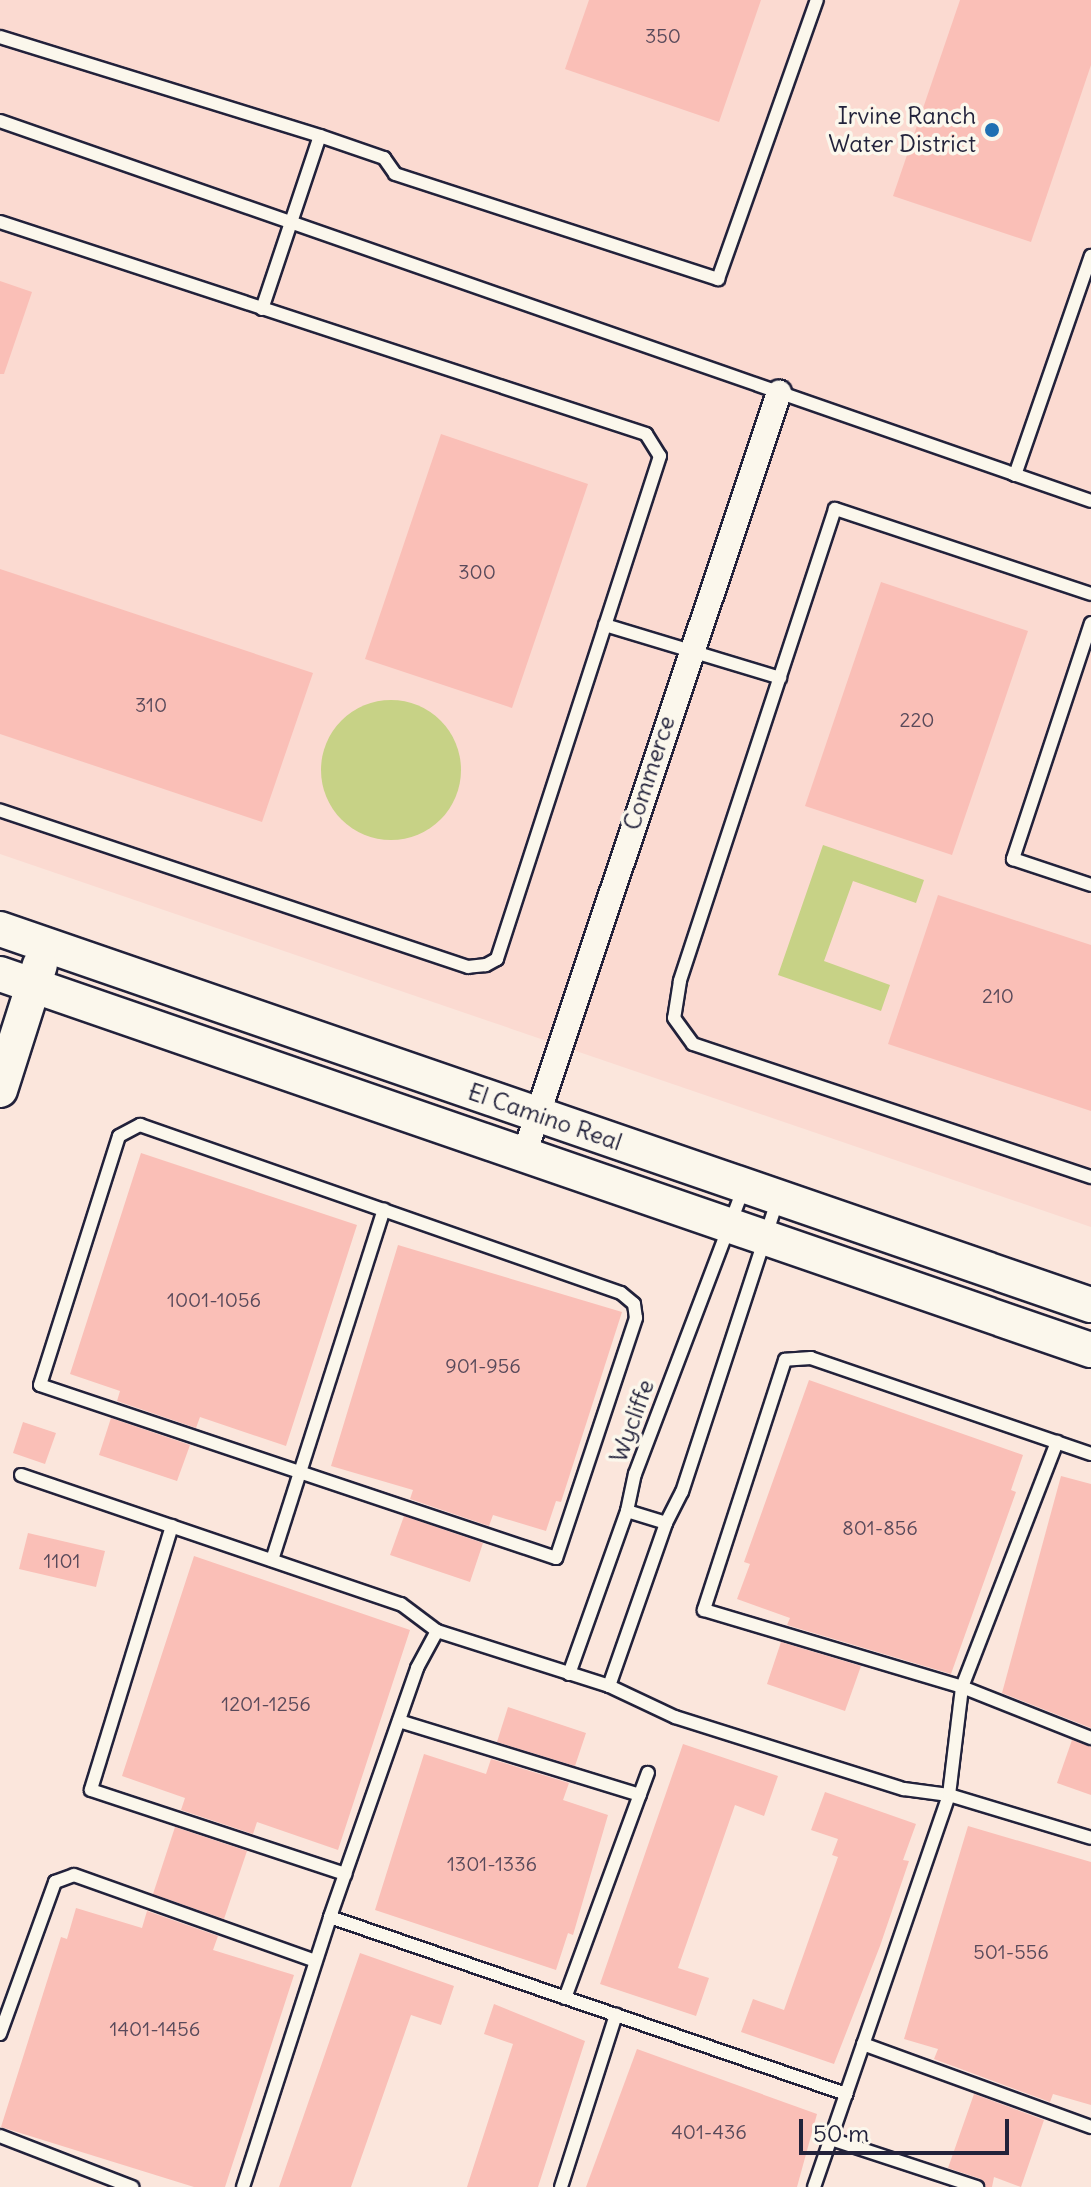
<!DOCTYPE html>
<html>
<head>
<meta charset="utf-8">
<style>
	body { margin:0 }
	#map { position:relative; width:1091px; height:2187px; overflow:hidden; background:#fbe6dc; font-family:Delius,sans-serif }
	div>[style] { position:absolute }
	.built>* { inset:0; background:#fbdad1 }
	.green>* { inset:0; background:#c7d286 }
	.round { border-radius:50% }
	.building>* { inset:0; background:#fabfb7 }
	.roads { filter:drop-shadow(2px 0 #22223b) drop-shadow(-2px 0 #22223b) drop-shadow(0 2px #22223b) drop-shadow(0 -2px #22223b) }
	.lane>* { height:12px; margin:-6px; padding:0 6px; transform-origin:6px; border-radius:6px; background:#fbf7ec }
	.street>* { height:24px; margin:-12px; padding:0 12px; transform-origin:12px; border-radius:12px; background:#fbf7ec }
	.secondary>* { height:34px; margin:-17px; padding:0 17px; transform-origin:17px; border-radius:17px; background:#fbf7ec }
	.dots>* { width:22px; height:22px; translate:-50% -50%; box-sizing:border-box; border:4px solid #fbf7ec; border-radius:50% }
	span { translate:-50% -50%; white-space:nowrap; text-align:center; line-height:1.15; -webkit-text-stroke:7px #fbf7ec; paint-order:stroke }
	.number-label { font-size:20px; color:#58495a }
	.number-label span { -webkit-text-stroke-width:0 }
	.poi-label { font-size:24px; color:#22223b }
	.right { translate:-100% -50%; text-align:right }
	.street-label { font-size:24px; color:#22223b }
	.scale { position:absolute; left:799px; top:2119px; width:210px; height:36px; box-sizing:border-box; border:4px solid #22223b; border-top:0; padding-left:10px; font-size:24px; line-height:28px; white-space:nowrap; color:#22223b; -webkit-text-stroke:6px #fbf7ec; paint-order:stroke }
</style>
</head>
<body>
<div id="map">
	<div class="built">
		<i style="clip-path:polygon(0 0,1091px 0,1091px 1227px,0 854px)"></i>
	</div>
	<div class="green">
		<i class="round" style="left:321px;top:700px;width:140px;height:140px"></i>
		<i style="clip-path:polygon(823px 845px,924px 880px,916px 903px,853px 881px,824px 961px,890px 985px,881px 1011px,778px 975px)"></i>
	</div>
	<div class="building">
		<i style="clip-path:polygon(589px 0,761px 0,719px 122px,565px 69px)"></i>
		<i style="clip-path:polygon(960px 0,1091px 0,1091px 65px,1031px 242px,893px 196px)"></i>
		<i style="clip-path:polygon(0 281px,32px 292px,4px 374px,0 374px)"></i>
		<i style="clip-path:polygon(441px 434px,588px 484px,512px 708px,365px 659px)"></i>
		<i style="clip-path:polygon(0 569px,313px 673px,262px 822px,0 734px)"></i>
		<i style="clip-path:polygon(881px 582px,1028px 631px,952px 855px,805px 806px)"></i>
		<i style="clip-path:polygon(938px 895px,1091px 945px,1091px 1111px,888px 1044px)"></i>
		<i style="clip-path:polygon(141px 1153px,357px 1225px,286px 1446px,200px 1417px,196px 1428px,117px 1401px,120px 1391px,70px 1374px)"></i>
		<i style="clip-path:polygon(398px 1245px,622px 1312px,561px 1502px,556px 1501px,546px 1531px,493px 1515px,489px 1526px,410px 1499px,413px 1490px,331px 1466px)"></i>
		<i style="clip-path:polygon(809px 1380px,1023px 1455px,1011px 1490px,1016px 1492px,951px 1674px,787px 1625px,790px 1618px,737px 1599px,750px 1564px,744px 1562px)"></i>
		<i style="clip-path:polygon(111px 1418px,190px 1445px,177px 1481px,99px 1455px)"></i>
		<i style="clip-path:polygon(23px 1422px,56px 1433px,45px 1464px,13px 1453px)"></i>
		<i style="clip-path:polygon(1061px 1476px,1091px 1484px,1091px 1728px,1002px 1693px)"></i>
		<i style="clip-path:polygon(404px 1516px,483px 1543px,470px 1582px,390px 1555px)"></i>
		<i style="clip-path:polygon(28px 1533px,105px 1551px,96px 1587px,19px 1569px)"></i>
		<i style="clip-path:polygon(194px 1556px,410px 1630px,338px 1850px,257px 1822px,253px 1834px,181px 1810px,185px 1798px,122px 1776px)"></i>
		<i style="clip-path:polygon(781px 1642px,861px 1666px,845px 1711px,767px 1684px)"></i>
		<i style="clip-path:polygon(508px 1707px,586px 1733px,575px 1766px,497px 1742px)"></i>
		<i style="clip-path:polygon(1072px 1740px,1091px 1747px,1091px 1795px,1057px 1783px)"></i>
		<i style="clip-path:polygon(683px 1744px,778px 1776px,764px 1816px,735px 1805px,678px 1968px,709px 1978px,696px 2016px,600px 1984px)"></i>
		<i style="clip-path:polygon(424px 1754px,486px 1774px,491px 1759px,569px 1783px,563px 1800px,608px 1815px,573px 1935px,568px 1933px,556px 1970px,375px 1910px)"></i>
		<i style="clip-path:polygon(825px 1792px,916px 1824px,903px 1860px,909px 1861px,880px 1946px,834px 2064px,741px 2032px,753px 1999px,784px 2010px,838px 1857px,832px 1855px,838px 1839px,811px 1830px)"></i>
		<i style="clip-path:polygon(968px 1826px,1091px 1862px,1091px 2105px,1053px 2094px,1050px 2102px,934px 2059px,938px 2049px,904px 2039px)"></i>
		<i style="clip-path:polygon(175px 1827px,247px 1851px,224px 1919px,153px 1894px)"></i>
		<i style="clip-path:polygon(76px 1908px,142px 1928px,147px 1911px,218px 1936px,213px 1950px,294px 1975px,225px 2187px,194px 2187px,1px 2127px,61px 1937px,67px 1939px)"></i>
		<i style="clip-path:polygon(360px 1953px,454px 1986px,441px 2025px,411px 2015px,351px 2187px,279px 2187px)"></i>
		<i style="clip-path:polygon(494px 2004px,585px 2041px,538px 2187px,467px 2187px,513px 2044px,484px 2034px)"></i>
		<i style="clip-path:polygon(637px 2049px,817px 2114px,797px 2187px,586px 2187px)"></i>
		<i style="clip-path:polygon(974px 2094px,1044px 2120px,1021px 2187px,994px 2177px,992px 2187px,986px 2187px,981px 2179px,948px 2168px)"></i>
	</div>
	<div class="roads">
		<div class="lane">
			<i style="left:0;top:37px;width:335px;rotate:17.2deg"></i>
			<i style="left:320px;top:136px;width:68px;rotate:19deg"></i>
			<i style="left:384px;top:158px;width:19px;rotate:55deg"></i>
			<i style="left:395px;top:174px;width:340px;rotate:18deg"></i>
			<i style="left:718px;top:279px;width:296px;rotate:-70.5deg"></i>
			<i style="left:0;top:121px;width:1155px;rotate:19.2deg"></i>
			<i style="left:0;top:222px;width:680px;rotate:18.17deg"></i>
			<i style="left:646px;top:434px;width:26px;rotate:58deg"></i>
			<i style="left:660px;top:456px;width:529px;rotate:107.96deg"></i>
			<i style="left:497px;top:959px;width:13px;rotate:151deg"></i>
			<i style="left:486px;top:965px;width:18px;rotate:174deg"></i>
			<i style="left:468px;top:967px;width:494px;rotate:-161.5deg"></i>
			<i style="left:262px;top:309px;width:182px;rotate:-71.5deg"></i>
			<i style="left:1015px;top:475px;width:232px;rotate:-70.9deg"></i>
			<i style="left:1091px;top:594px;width:270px;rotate:-161.6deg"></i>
			<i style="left:835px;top:509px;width:497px;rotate:108.2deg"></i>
			<i style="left:680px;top:981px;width:37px;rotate:99deg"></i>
			<i style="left:674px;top:1018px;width:32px;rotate:54deg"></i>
			<i style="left:693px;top:1044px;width:420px;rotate:18.5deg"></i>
			<i style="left:1091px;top:623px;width:249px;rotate:108.3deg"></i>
			<i style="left:1013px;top:859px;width:82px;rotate:18.4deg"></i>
			<i style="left:605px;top:625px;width:183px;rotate:16.8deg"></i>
			<i style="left:140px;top:1125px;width:509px;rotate:19.25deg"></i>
			<i style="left:621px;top:1293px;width:17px;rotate:40deg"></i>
			<i style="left:634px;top:1304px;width:14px;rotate:82deg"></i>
			<i style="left:636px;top:1318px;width:253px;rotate:108.4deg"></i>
			<i style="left:556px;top:1558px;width:544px;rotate:-161.47deg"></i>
			<i style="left:40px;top:1385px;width:261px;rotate:-72.4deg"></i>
			<i style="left:119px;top:1136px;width:24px;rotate:-28deg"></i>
			<i style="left:1091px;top:1454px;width:296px;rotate:-161.1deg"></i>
			<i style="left:811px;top:1358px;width:26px;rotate:176deg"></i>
			<i style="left:785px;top:1360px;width:263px;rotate:108deg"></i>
			<i style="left:704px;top:1610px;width:269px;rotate:16.6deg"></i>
			<i style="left:962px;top:1687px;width:139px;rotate:21.6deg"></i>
			<i style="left:21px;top:1475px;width:401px;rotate:18.8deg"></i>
			<i style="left:401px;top:1604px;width:45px;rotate:36.9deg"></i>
			<i style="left:437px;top:1631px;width:181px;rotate:17.7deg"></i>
			<i style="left:609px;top:1686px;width:73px;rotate:25.2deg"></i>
			<i style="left:675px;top:1717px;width:240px;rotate:17.5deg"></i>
			<i style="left:904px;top:1789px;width:45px;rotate:7.6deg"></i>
			<i style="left:949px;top:1795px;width:148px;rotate:16.8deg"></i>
			<i style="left:627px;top:1511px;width:41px;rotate:17.1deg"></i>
			<i style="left:172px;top:1526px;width:276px;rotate:107.1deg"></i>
			<i style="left:91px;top:1790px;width:268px;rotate:18.3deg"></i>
			<i style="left:272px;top:1560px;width:368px;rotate:-72.3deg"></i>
			<i style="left:569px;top:1674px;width:173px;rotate:-70.4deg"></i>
			<i style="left:627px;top:1511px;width:38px;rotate:-78deg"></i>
			<i style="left:635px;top:1474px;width:305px;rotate:-69.2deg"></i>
			<i style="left:609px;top:1686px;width:173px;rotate:-70.7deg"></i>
			<i style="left:666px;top:1523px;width:35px;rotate:-63deg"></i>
			<i style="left:682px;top:1492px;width:309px;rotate:-71.9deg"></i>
			<i style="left:399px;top:1721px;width:252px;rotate:17.1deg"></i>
			<i style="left:330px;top:1917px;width:546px;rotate:18.93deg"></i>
			<i style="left:565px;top:1998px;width:240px;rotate:-69.8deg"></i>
			<i style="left:0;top:2034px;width:162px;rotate:-70.1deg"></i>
			<i style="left:55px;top:1882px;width:20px;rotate:-20deg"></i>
			<i style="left:74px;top:1875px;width:256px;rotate:19.6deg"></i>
			<i style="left:863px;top:2044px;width:243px;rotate:20deg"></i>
			<i style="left:0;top:2136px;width:142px;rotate:21.1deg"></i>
			<i style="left:831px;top:2139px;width:154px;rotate:18.2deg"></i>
			<i style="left:243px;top:2187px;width:284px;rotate:-72.1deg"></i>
			<i style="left:330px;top:1917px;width:264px;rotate:-70.7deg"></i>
			<i style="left:417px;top:1668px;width:42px;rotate:-61.6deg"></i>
			<i style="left:561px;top:2187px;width:181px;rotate:-72.3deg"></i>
			<i style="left:814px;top:2187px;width:415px;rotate:-71deg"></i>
			<i style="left:949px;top:1795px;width:109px;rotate:-83.1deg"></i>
			<i style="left:962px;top:1687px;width:263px;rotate:-68.8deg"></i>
		</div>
		<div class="street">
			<i style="left:524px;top:1155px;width:804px;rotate:-71.5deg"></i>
		</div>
		<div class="secondary">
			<i style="left:0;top:929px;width:1154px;rotate:19.02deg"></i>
			<i style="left:0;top:974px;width:1154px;rotate:19.02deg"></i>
			<i style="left:0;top:1090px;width:131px;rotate:-72.3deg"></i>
		</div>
	</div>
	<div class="dots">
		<i style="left:992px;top:130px;background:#1f6fb2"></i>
	</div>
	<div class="number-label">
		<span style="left:663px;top:35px">350</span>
		<span style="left:477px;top:571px">300</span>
		<span style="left:151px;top:704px">310</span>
		<span style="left:917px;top:719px">220</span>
		<span style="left:998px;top:995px">210</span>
		<span style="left:214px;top:1299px">1001-1056</span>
		<span style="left:483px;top:1365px">901-956</span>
		<span style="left:880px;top:1527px">801-856</span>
		<span style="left:62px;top:1560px">1101</span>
		<span style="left:266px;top:1703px">1201-1256</span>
		<span style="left:492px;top:1863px">1301-1336</span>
		<span style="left:1011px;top:1951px">501-556</span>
		<span style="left:155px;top:2028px">1401-1456</span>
		<span style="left:709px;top:2131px">401-436</span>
	</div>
	<div class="poi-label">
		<span class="right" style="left:976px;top:130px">Irvine Ranch<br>Water District</span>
	</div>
	<div class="street-label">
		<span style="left:649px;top:773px;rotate:-72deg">Commerce</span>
		<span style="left:545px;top:1117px;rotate:19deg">El Camino Real</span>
		<span style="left:632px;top:1421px;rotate:-70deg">Wycliffe</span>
	</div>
	<div class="scale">50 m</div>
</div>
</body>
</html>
